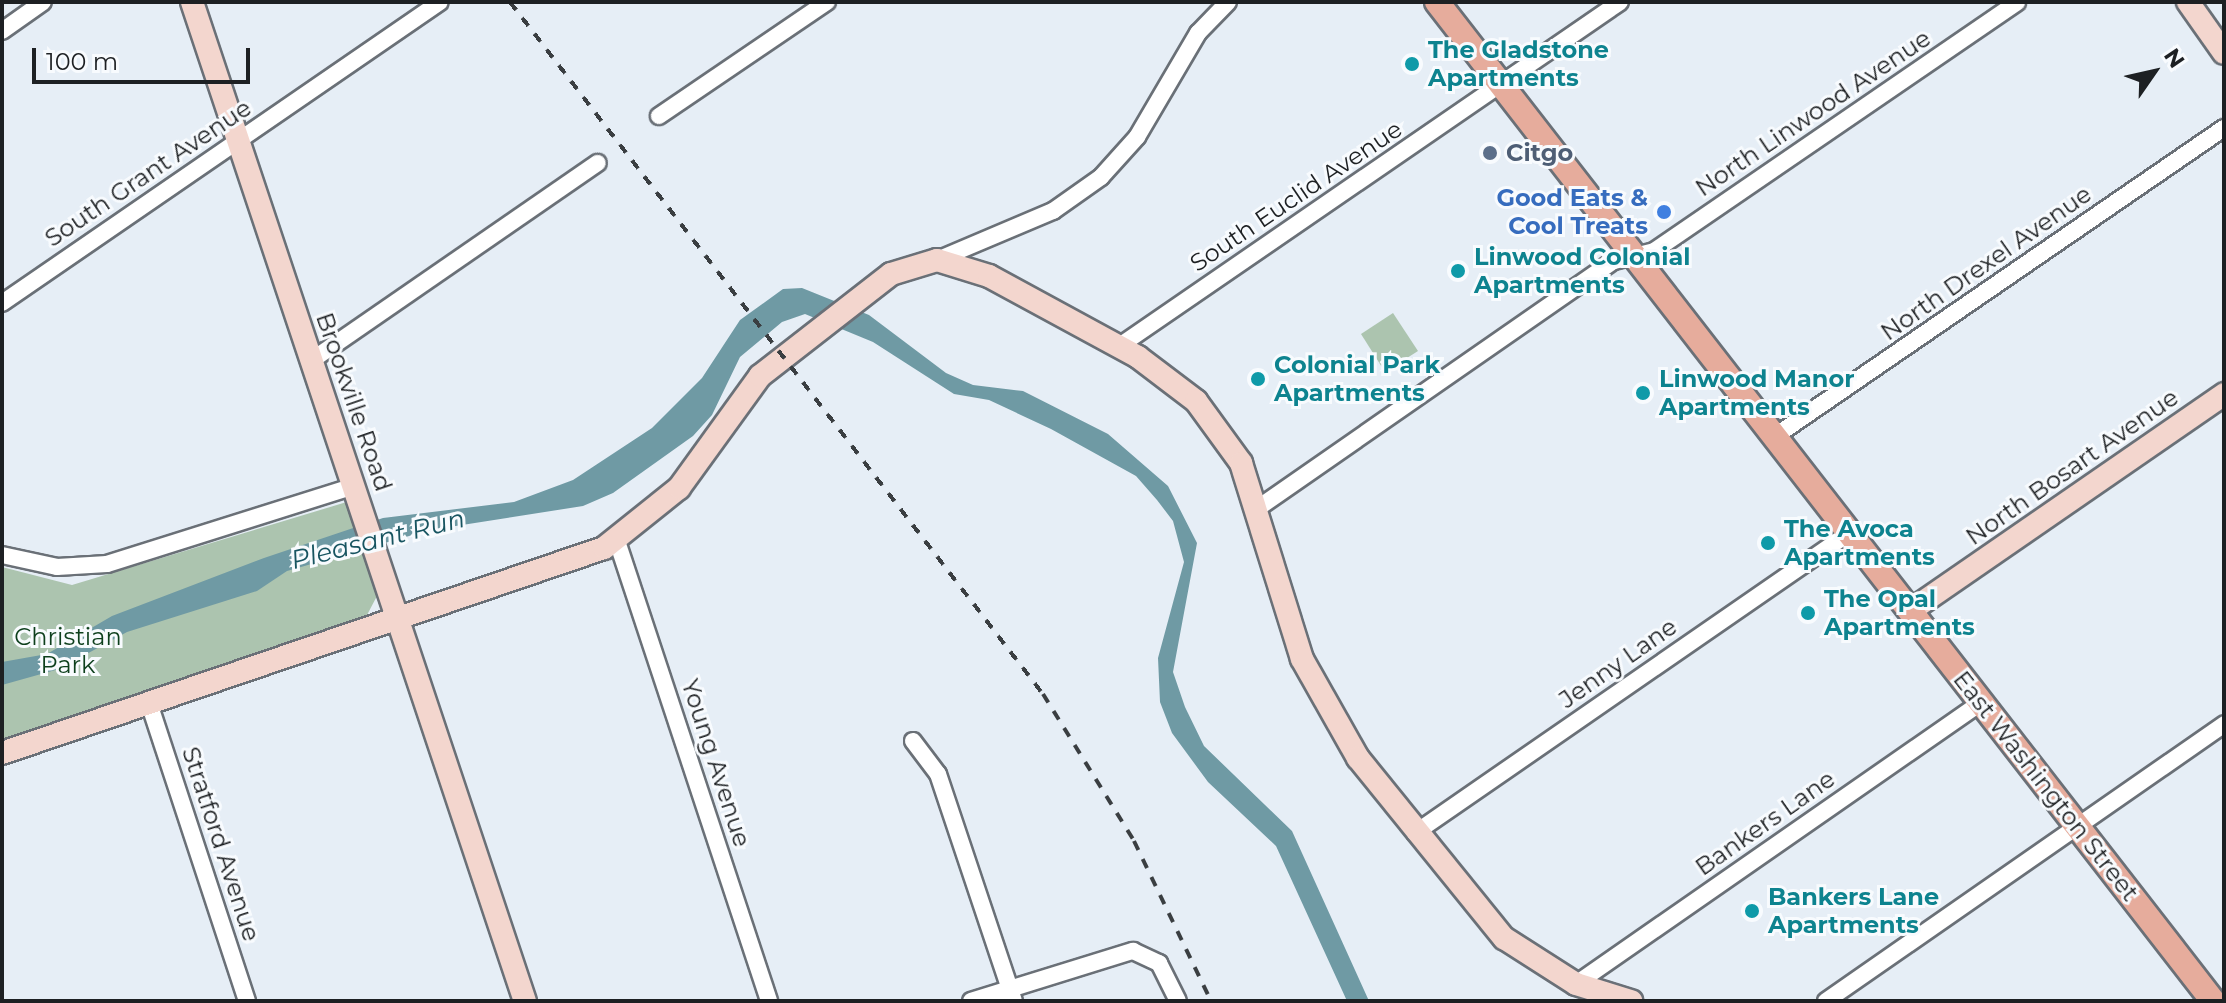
<!DOCTYPE html>
<html>
<head>
<meta charset="utf-8">
<style>
	body { margin:0 }
	#map { position:relative; width:2226px; height:1003px; overflow:hidden; background:#e6eef6; font-family:Montserrat,sans-serif }
	div>[style] { position:absolute }
	.green>* { inset:0; background:#acc4af }
	.water>* { inset:0; background:#6f9aa4 }
	.roads { filter:drop-shadow(2px 0 #6a7077) drop-shadow(-2px 0 #6a7077) drop-shadow(0 2px #6a7077) drop-shadow(0 -2px #6a7077) }
	.street>* { height:16px; margin:-8px; padding:0 8px; transform-origin:8px; border-radius:8px; background:#fff }
	.secondary>* { height:22px; margin:-11px; padding:0 11px; transform-origin:11px; border-radius:11px; background:#f3d6ce }
	.primary>* { height:24px; margin:-12px; padding:0 12px; transform-origin:12px; border-radius:12px; background:#e6ac9c }
	.rail>* { height:4px; margin-top:-2px; transform-origin:0; background:repeating-linear-gradient(90deg,#3a3e41 0 10px,transparent 0 20px) }
	.dots>* { width:22px; height:22px; translate:-50% -50%; box-sizing:border-box; border:4px solid #f8fbfe; border-radius:50% }
	span { translate:-50% -50%; white-space:nowrap; text-align:center; line-height:1.15; -webkit-text-stroke:6px #f8fbfe; paint-order:stroke }
	.culture-label { font-size:24px; color:#0d838f; font-weight:700 }
	.left { translate:0 -50%; text-align:left }
	.street-label { font-size:24px; color:#1d2023 }
	.service-label { font-size:24px; color:#4e5e75; font-weight:700 }
	.shop-label { font-size:24px; color:#366cbe; font-weight:700 }
	.right { translate:-100% -50%; text-align:right }
	.park-label { font-size:24px; color:#0d3f1c }
	.water-label { font-size:26px; color:#175460; font-style:italic }
	.frame { position:absolute; inset:0; border:4px solid #1d2023; pointer-events:none }
	.north { position:absolute; left:2114px; top:32px; width:80px; height:80px; -webkit-text-stroke:6px #f8fbfe; paint-order:stroke; rotate:56deg; font-size:22px; font-weight:700; line-height:32px; text-align:center; color:#1d2023 }
	.north::after { content:''; display:block; margin:auto; width:28px; height:36px; background:#1d2023; clip-path:polygon(50% 0,100% 100%,50% 72%,0 100%) }
	.scale { position:absolute; left:32px; top:48px; width:218px; height:36px; box-sizing:border-box; border:4px solid #1d2023; border-top:0; padding-left:10px; font-size:24px; line-height:28px; white-space:nowrap; color:#1d2023; -webkit-text-stroke:6px #f8fbfe; paint-order:stroke }
</style>
</head>
<body>
<div id="map">
	<div class="green">
		<i style="clip-path:polygon(1393px 313px,1418px 351px,1385px 372px,1361px 334px)"></i>
		<i style="clip-path:polygon(350px 501px,377px 596px,367px 615px,2px 745px,2px 567px,72px 585px)"></i>
	</div>
	<div class="water">
		<i style="clip-path:polygon(802px 288px,869px 315px,946px 373px,973px 385px,1023px 391px,1108px 434px,1168px 486px,1197px 543px,1173px 672px,1185px 707px,1204px 746px,1292px 831px,1369px 1001px,1347px 1001px,1276px 846px,1208px 782px,1172px 733px,1160px 702px,1158px 658px,1184px 562px,1173px 521px,1157px 500px,1136px 476px,1051px 429px,989px 400px,954px 394px,873px 342px,805px 314px,782px 322px,740px 357px,712px 415px,693px 436px,613px 493px,583px 506px,430px 530px,287px 571px,257px 591px,127px 632px,59px 669px,2px 685px,2px 662px,47px 654px,112px 616px,264px 558px,383px 518px,514px 502px,573px 480px,652px 428px,702px 378px,740px 320px,783px 289px)"></i>
	</div>
	<div class="roads">
		<div class="street">
			<i style="left:2px;top:31px;width:50px;rotate:-35.3deg"></i>
			<i style="left:659px;top:116px;width:203px;rotate:-34.2deg"></i>
			<i style="left:937px;top:260px;width:126px;rotate:-22.9deg"></i>
			<i style="left:1053px;top:211px;width:59px;rotate:-35.3deg"></i>
			<i style="left:1101px;top:177px;width:54px;rotate:-48deg"></i>
			<i style="left:1137px;top:137px;width:121px;rotate:-59.6deg"></i>
			<i style="left:1198px;top:33px;width:43px;rotate:-45.9deg"></i>
			<i style="left:2px;top:303px;width:531px;rotate:-34.5deg"></i>
			<i style="left:1118px;top:347px;width:609px;rotate:-34.5deg"></i>
			<i style="left:312px;top:360px;width:347px;rotate:-34.6deg"></i>
			<i style="left:1774px;top:437px;width:546px;rotate:-34.48deg"></i>
			<i style="left:1258px;top:508px;width:433px;rotate:-34.8deg"></i>
			<i style="left:1614px;top:261px;width:41px;rotate:-14deg"></i>
			<i style="left:1654px;top:251px;width:440px;rotate:-34.4deg"></i>
			<i style="left:617px;top:541px;width:484px;rotate:71.7deg"></i>
			<i style="left:2px;top:555px;width:56px;rotate:12.3deg"></i>
			<i style="left:57px;top:567px;width:50px;rotate:-3.4deg"></i>
			<i style="left:107px;top:564px;width:259px;rotate:-17.5deg"></i>
			<i style="left:149px;top:703px;width:314px;rotate:71.8deg"></i>
			<i style="left:913px;top:741px;width:41px;rotate:52.9deg"></i>
			<i style="left:938px;top:774px;width:239px;rotate:71.5deg"></i>
			<i style="left:1415px;top:833px;width:528px;rotate:-34.65deg"></i>
			<i style="left:1576px;top:984px;width:494px;rotate:-34.8deg"></i>
			<i style="left:971px;top:1001px;width:170px;rotate:-17.2deg"></i>
			<i style="left:1133px;top:951px;width:29px;rotate:25deg"></i>
			<i style="left:1159px;top:963px;width:42px;rotate:63.4deg"></i>
			<i style="left:1826px;top:1001px;width:485px;rotate:-34.8deg"></i>
		</div>
		<div class="secondary">
			<i style="left:192px;top:2px;width:1053px;rotate:71.57deg"></i>
			<i style="left:2188px;top:2px;width:62px;rotate:54.8deg"></i>
			<i style="left:1910px;top:611px;width:382px;rotate:-34.6deg"></i>
			<i style="left:2px;top:753px;width:636px;rotate:-18.81deg"></i>
			<i style="left:604px;top:548px;width:96px;rotate:-38.7deg"></i>
			<i style="left:679px;top:488px;width:138px;rotate:-54.1deg"></i>
			<i style="left:760px;top:376px;width:166px;rotate:-37.9deg"></i>
			<i style="left:891px;top:274px;width:48px;rotate:-16.9deg"></i>
			<i style="left:937px;top:260px;width:54px;rotate:17.1deg"></i>
			<i style="left:989px;top:276px;width:170px;rotate:28.5deg"></i>
			<i style="left:1138px;top:357px;width:73px;rotate:37.2deg"></i>
			<i style="left:1196px;top:401px;width:77px;rotate:54deg"></i>
			<i style="left:1241px;top:463px;width:205px;rotate:72.7deg"></i>
			<i style="left:1302px;top:659px;width:114px;rotate:60.5deg"></i>
			<i style="left:1358px;top:758px;width:232px;rotate:51deg"></i>
			<i style="left:1504px;top:938px;width:85px;rotate:32.6deg"></i>
			<i style="left:1576px;top:984px;width:58px;rotate:17.2deg"></i>
		</div>
		<div class="primary">
			<i style="left:1437px;top:2px;width:1265px;rotate:52.16deg"></i>
		</div>
	</div>
	<div class="rail">
		<i style="left:510px;top:2px;width:873px;rotate:52.4deg"></i>
		<i style="left:1043px;top:694px;width:173px;rotate:58.2deg"></i>
		<i style="left:1134px;top:841px;width:178px;rotate:64.3deg"></i>
	</div>
	<div class="dots">
		<i style="left:1412px;top:64px;background:#0f9aa8"></i>
		<i style="left:1490px;top:153px;background:#5c6f8a"></i>
		<i style="left:1664px;top:212px;background:#3f7fe0"></i>
		<i style="left:1458px;top:271px;background:#0f9aa8"></i>
		<i style="left:1258px;top:379px;background:#0f9aa8"></i>
		<i style="left:1643px;top:393px;background:#0f9aa8"></i>
		<i style="left:1768px;top:543px;background:#0f9aa8"></i>
		<i style="left:1808px;top:613px;background:#0f9aa8"></i>
		<i style="left:1752px;top:911px;background:#0f9aa8"></i>
	</div>
	<div class="culture-label">
		<span class="left" style="left:1428px;top:64px">The Gladstone<br>Apartments</span>
		<span class="left" style="left:1474px;top:271px">Linwood Colonial<br>Apartments</span>
		<span class="left" style="left:1274px;top:379px">Colonial Park<br>Apartments</span>
		<span class="left" style="left:1659px;top:393px">Linwood Manor<br>Apartments</span>
		<span class="left" style="left:1784px;top:543px">The Avoca<br>Apartments</span>
		<span class="left" style="left:1824px;top:613px">The Opal<br>Apartments</span>
		<span class="left" style="left:1768px;top:911px">Bankers Lane<br>Apartments</span>
	</div>
	<div class="street-label">
		<span style="left:1813px;top:113px;rotate:-34deg">North Linwood Avenue</span>
		<span style="left:148px;top:173px;rotate:-34deg">South Grant Avenue</span>
		<span style="left:1296px;top:196px;rotate:-34deg">South Euclid Avenue</span>
		<span style="left:1986px;top:263px;rotate:-35deg">North Drexel Avenue</span>
		<span style="left:354px;top:402px;rotate:71deg">Brookville Road</span>
		<span style="left:2072px;top:467px;rotate:-35deg">North Bosart Avenue</span>
		<span style="left:1618px;top:663px;rotate:-35deg">Jenny Lane</span>
		<span style="left:716px;top:763px;rotate:72deg">Young Avenue</span>
		<span style="left:2046px;top:786px;rotate:52deg">East Washington Street</span>
		<span style="left:1765px;top:823px;rotate:-35deg">Bankers Lane</span>
		<span style="left:221px;top:844px;rotate:72deg">Stratford Avenue</span>
	</div>
	<div class="service-label">
		<span class="left" style="left:1506px;top:153px">Citgo</span>
	</div>
	<div class="shop-label">
		<span class="right" style="left:1648px;top:212px">Good Eats &amp;<br>Cool Treats</span>
	</div>
	<div class="park-label">
		<span style="left:68px;top:651px">Christian<br>Park</span>
	</div>
	<div class="water-label">
		<span style="left:378px;top:540px;rotate:-14deg">Pleasant Run</span>
	</div>
	<div class="frame"></div>
	<div class="north">N</div>
	<div class="scale">100 m</div>
</div>
</body>
</html>
